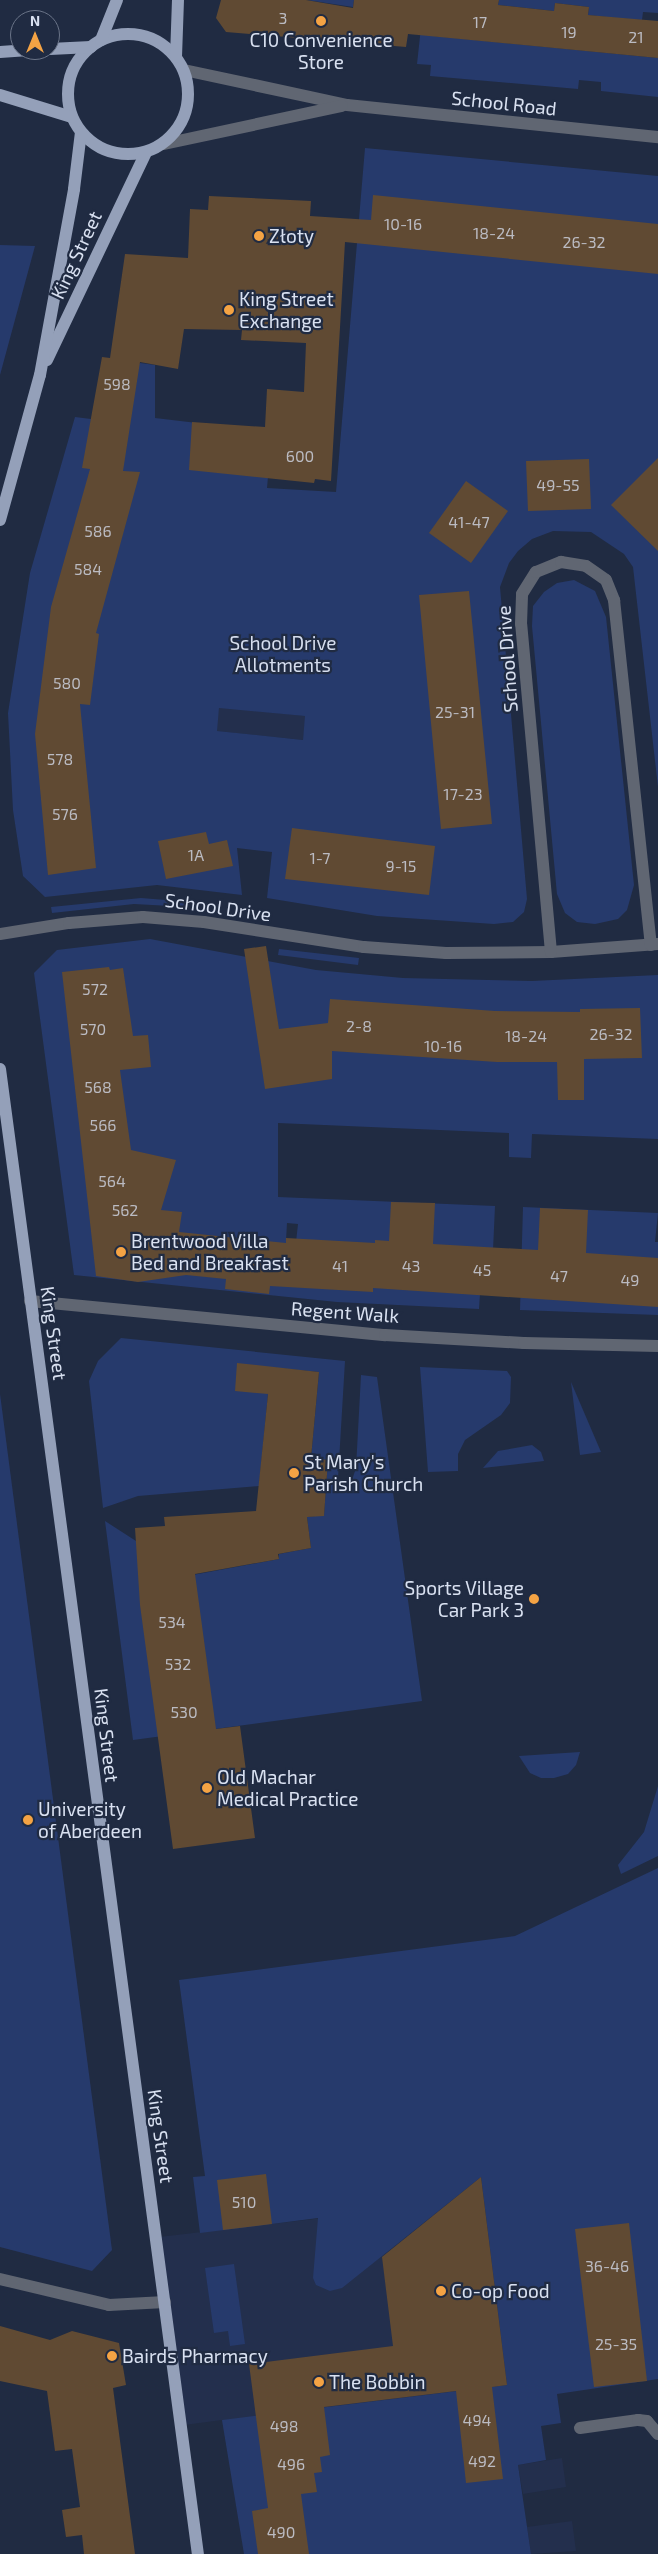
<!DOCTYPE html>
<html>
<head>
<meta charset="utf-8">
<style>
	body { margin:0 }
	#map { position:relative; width:658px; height:2554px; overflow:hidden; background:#202b42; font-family:"Exo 2",sans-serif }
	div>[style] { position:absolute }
	.built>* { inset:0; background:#232f4d }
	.green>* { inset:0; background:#263a6c }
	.building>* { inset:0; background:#604a33 }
	.minor>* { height:12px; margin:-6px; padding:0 6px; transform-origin:6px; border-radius:6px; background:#606672 }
	.major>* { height:12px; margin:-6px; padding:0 6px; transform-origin:6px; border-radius:6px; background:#94a0b9 }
	.major>.ring { margin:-6px; padding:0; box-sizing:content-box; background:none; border:12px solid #94a0b9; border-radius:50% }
	.dots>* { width:14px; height:14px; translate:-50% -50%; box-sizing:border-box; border:2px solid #202b42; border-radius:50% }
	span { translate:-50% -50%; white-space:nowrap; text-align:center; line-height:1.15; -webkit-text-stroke:4.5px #202b42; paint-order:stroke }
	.number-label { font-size:16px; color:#bbbbc2 }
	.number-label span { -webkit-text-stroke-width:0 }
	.poi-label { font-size:19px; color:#d9e1f1 }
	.left { translate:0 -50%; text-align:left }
	.right { translate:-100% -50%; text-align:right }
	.street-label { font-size:19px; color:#d9e1f1 }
	.park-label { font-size:19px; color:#d5ddee }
	.north { position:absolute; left:10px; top:10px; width:50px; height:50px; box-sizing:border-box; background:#202b42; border:1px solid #6a7488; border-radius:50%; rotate:0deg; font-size:14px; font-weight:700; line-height:20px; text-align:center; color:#d9e1f1 }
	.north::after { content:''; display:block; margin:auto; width:18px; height:22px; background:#f4a344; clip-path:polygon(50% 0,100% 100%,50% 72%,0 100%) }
</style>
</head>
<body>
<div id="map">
	<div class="built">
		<i style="clip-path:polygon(219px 707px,306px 716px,303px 740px,216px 731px)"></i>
		<i style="clip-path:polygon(481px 2177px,509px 2393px,227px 2449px,222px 2420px,184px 2425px,159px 2237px,375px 2212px)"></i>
		<i style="clip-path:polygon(562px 2458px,566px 2487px,523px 2494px,518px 2465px)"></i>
		<i style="clip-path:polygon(572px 2521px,576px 2551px,531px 2554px,527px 2527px)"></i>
	</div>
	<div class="green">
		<i style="clip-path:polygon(307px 0,354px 0,353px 7px,333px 4px)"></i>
		<i style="clip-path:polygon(424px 0,434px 36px,658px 58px,658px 97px,601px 91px,601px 82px,579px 80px,578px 89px,430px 76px,431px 65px,417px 64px)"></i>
		<i style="clip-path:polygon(499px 0,658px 0,658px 13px,643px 12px,642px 20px,616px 18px,588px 15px,589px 7px,555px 3px,554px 11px,498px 5px)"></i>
		<i style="clip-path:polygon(evenodd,365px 148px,658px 176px,658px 787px,633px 567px,624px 554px,591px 532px,553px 531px,532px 539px,518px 551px,509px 563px,500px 587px,527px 899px,524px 912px,513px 922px,494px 924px,377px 916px,267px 898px,272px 852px,237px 848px,242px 895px,157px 885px,45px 897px,23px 876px,13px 810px,8px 713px,30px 573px,75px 417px,91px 419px,140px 363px,155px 365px,155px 418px,272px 432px,267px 488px,336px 492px,365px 148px,219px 708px,305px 716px,303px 740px,217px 731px,219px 708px)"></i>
		<i style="clip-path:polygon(0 245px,35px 246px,0 375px)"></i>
		<i style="clip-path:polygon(574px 580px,595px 591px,606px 617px,634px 885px,627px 910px,618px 919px,595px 924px,577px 922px,565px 913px,557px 894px,532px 626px,533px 606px,544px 592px,557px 583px)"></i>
		<i style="clip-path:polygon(141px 898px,190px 902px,189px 907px,134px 904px,52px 913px,51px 907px)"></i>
		<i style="clip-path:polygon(evenodd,150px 939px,316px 970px,403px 978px,532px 981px,658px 975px,658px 1139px,532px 1134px,531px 1158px,509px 1157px,509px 1133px,278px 1123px,278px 1197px,495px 1206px,491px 1295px,480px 1294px,479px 1309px,337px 1302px,74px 1275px,34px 973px,57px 950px,150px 939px,287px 1223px,298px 1224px,296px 1242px,286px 1241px,287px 1223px)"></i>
		<i style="clip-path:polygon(279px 949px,359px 958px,358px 965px,278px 955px)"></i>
		<i style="clip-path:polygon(523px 1207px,658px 1213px,655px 1242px,658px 1242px,658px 1315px,520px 1310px)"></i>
		<i style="clip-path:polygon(121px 1338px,345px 1361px,338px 1478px,339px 1486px,348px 1492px,356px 1468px,361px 1375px,377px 1377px,422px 1701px,133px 1740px,105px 1521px,136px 1541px,171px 1579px,279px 1559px,279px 1554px,311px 1548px,307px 1517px,324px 1515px,328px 1460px,311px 1458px,319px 1372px,237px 1364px,268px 1394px,259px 1486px,138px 1496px,103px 1508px,89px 1381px,98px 1361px)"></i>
		<i style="clip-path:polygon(420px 1367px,507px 1371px,511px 1377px,510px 1403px,501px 1415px,465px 1440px,458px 1454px,458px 1471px,428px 1472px)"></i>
		<i style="clip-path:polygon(571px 1382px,601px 1452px,580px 1455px)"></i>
		<i style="clip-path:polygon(0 1394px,112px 2250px,92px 2271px,0 2247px)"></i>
		<i style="clip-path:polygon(532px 1445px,541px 1452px,544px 1461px,483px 1468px,498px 1451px)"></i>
		<i style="clip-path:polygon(580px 1752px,576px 1765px,568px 1774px,554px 1778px,541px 1778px,530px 1773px,519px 1756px)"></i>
		<i style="clip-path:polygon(658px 1786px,658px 1856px,621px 1874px,618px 1865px,644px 1832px)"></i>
		<i style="clip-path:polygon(658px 1868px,658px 2379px,557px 2394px,561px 2423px,541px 2426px,546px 2460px,518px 2465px,531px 2554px,244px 2554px,222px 2420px,507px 2385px,481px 2177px,342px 2288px,330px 2291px,316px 2285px,313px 2278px,318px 2218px,200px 2233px,193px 2177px,205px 2176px,179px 1980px,515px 1936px)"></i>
		<i style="clip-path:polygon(234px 2264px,245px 2344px,230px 2346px,228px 2331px,214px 2333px,205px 2268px)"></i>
	</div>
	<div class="building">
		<i style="clip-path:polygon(221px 0,306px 0,353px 8px,354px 0,499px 0,498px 5px,554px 11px,555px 3px,589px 7px,588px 15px,658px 21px,658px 58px,408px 34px,406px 47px,226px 32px,216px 18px)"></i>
		<i style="clip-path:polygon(373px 195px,658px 224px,658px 274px,345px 242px,331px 481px,315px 479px,314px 483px,189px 470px,192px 422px,265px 427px,267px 389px,304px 392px,306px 343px,241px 340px,242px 330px,184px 329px,178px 369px,140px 362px,123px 471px,140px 472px,96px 633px,99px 634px,90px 705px,80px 704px,96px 868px,48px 875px,35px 734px,51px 607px,90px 469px,82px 468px,102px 357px,110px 358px,125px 254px,188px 258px,190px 209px,208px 210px,209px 196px,311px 201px,310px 216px,371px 220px)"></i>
		<i style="clip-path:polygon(658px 458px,658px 551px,611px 505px)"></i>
		<i style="clip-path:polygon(589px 459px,591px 509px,528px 511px,526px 461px)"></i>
		<i style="clip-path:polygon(466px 481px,508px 511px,471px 563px,429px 533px)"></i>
		<i style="clip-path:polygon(469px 591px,492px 824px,441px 829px,419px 595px)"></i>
		<i style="clip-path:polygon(292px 828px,435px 846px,429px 895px,285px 879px)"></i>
		<i style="clip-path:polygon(206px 832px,209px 844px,227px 840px,233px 866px,166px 879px,158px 841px)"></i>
		<i style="clip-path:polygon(266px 946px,279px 1029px,328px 1023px,330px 999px,495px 1011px,580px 1012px,580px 1009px,640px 1008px,642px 1058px,584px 1059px,584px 1100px,558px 1100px,557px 1062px,497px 1062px,332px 1051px,332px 1079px,265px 1089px,244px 949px)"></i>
		<i style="clip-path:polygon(109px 967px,110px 970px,123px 968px,133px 1036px,148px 1035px,151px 1067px,120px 1070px,131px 1150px,176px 1160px,161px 1210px,182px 1212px,179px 1232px,286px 1243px,286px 1238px,375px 1243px,375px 1240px,389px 1241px,391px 1202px,435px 1203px,433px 1244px,538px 1250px,540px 1208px,588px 1210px,586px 1253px,658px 1258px,658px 1307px,373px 1288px,373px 1292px,270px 1286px,269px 1294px,225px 1289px,226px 1279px,186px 1275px,138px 1282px,96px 1276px,62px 972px)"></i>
		<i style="clip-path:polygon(237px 1363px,319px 1372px,311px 1458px,328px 1460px,324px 1516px,307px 1517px,311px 1548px,278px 1554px,279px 1559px,195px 1574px,216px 1729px,240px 1726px,255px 1838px,173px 1849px,140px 1605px,135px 1528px,165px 1526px,164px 1517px,256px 1511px,268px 1394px,235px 1391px)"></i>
		<i style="clip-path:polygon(266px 2174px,272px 2224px,223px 2230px,217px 2180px)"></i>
		<i style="clip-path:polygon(481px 2177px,507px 2385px,492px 2387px,503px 2479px,466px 2483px,456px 2391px,324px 2407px,330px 2455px,320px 2457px,322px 2472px,314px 2473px,317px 2492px,301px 2494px,309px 2554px,258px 2554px,252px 2511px,268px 2508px,249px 2364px,393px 2346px,382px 2257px)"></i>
		<i style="clip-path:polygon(629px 2223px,647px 2381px,594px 2387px,575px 2229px)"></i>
		<i style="clip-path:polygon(0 2326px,50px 2340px,72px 2331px,119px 2343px,126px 2385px,113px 2388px,135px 2554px,84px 2554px,82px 2535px,66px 2537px,62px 2510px,80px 2507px,72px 2449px,55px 2451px,47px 2391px,0 2381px)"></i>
	</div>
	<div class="minor">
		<i style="left:184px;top:70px;width:167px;rotate:12.1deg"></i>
		<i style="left:347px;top:105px;width:313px;rotate:5.9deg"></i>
		<i style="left:164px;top:144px;width:182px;rotate:-12.1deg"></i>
		<i style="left:0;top:934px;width:70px;rotate:-9.1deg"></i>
		<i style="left:69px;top:923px;width:74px;rotate:-4.6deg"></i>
		<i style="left:143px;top:917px;width:61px;rotate:4.7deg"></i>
		<i style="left:204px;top:922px;width:162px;rotate:8.9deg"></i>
		<i style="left:364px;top:947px;width:82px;rotate:4.2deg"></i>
		<i style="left:446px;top:953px;width:105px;rotate:-0.5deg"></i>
		<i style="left:551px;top:952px;width:107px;rotate:-4.3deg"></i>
		<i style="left:551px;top:952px;width:329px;rotate:-95.2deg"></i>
		<i style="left:521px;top:624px;width:30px;rotate:-88deg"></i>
		<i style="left:522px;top:594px;width:26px;rotate:-58deg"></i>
		<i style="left:536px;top:572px;width:27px;rotate:-22deg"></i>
		<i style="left:561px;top:562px;width:25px;rotate:9deg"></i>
		<i style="left:586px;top:566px;width:24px;rotate:35deg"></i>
		<i style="left:606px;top:580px;width:22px;rotate:68deg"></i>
		<i style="left:614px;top:600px;width:347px;rotate:83.9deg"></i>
		<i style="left:30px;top:1301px;width:357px;rotate:5.5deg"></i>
		<i style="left:385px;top:1335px;width:139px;rotate:3.3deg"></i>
		<i style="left:524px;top:1343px;width:134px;rotate:1.3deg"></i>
		<i style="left:0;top:2279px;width:112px;rotate:13.4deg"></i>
		<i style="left:109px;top:2305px;width:56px;rotate:-3.1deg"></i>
		<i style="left:580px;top:2428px;width:59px;rotate:-7.9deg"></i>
		<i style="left:638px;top:2420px;width:9px;rotate:6deg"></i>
		<i style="left:647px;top:2421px;width:17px;rotate:50deg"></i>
	</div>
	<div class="major">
		<i class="ring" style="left:68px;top:34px;width:108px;height:108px"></i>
		<i style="left:101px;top:40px;width:43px;rotate:-68.2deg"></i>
		<i style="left:50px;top:49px;width:41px;rotate:-2.8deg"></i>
		<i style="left:0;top:52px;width:32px;rotate:-4deg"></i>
		<i style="left:176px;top:57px;width:57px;rotate:-88deg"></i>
		<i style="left:0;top:95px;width:75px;rotate:17deg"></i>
		<i style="left:47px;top:360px;width:230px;rotate:-64.5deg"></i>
		<i style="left:0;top:520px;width:150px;rotate:-74.6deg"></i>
		<i style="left:40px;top:375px;width:189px;rotate:-79.6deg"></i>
		<i style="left:74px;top:189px;width:57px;rotate:-83deg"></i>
		<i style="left:0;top:1069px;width:1498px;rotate:82.41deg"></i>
	</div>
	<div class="dots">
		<i style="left:321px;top:21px;background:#f4a344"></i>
		<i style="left:259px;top:236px;background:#f4a344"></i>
		<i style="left:229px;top:310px;background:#f4a344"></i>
		<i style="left:121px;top:1252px;background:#f4a344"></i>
		<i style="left:294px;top:1473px;background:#f4a344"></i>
		<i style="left:534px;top:1599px;background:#f4a344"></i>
		<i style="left:207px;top:1788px;background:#f4a344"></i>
		<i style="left:28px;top:1820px;background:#f4a344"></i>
		<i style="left:441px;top:2291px;background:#f4a344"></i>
		<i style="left:112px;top:2356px;background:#f4a344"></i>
		<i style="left:319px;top:2382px;background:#f4a344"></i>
	</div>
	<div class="number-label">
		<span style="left:283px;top:18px">3</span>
		<span style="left:480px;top:22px">17</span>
		<span style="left:569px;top:32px">19</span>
		<span style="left:636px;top:37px">21</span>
		<span style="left:403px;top:224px">10-16</span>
		<span style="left:494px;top:233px">18-24</span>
		<span style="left:584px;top:242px">26-32</span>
		<span style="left:117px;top:384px">598</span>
		<span style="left:300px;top:456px">600</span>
		<span style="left:558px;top:485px">49-55</span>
		<span style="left:469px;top:522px">41-47</span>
		<span style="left:98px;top:531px">586</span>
		<span style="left:88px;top:569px">584</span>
		<span style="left:67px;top:683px">580</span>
		<span style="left:455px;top:712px">25-31</span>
		<span style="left:60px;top:759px">578</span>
		<span style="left:463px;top:794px">17-23</span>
		<span style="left:65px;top:814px">576</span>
		<span style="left:196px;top:855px">1A</span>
		<span style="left:320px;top:858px">1-7</span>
		<span style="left:401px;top:866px">9-15</span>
		<span style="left:95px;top:989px">572</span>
		<span style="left:359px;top:1026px">2-8</span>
		<span style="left:93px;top:1029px">570</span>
		<span style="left:611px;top:1034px">26-32</span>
		<span style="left:526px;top:1036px">18-24</span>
		<span style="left:443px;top:1046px">10-16</span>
		<span style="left:98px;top:1087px">568</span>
		<span style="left:103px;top:1125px">566</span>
		<span style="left:112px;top:1181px">564</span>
		<span style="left:125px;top:1210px">562</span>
		<span style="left:340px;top:1266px">41</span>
		<span style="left:411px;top:1266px">43</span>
		<span style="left:482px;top:1270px">45</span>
		<span style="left:559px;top:1276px">47</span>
		<span style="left:630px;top:1280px">49</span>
		<span style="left:172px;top:1622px">534</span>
		<span style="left:178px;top:1664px">532</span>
		<span style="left:184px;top:1712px">530</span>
		<span style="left:244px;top:2202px">510</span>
		<span style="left:607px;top:2266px">36-46</span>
		<span style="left:616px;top:2344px">25-35</span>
		<span style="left:477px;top:2420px">494</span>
		<span style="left:284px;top:2426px">498</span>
		<span style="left:482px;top:2461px">492</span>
		<span style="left:291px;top:2464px">496</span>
		<span style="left:281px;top:2532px">490</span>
	</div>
	<div class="poi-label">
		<span style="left:321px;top:51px">C10 Convenience<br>Store</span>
		<span class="left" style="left:269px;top:236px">Złoty</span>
		<span class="left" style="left:239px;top:310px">King Street<br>Exchange</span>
		<span class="left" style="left:131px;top:1252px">Brentwood Villa<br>Bed and Breakfast</span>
		<span class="left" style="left:304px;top:1473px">St Mary's<br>Parish Church</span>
		<span class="right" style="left:524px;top:1599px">Sports Village<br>Car Park 3</span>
		<span class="left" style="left:217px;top:1788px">Old Machar<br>Medical Practice</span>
		<span class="left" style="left:38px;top:1820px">University<br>of Aberdeen</span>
		<span class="left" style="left:451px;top:2291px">Co-op Food</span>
		<span class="left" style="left:122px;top:2356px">Bairds Pharmacy</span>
		<span class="left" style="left:329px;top:2382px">The Bobbin</span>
	</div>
	<div class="street-label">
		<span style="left:504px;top:103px;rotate:6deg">School Road</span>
		<span style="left:76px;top:255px;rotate:-65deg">King Street</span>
		<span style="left:507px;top:659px;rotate:-94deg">School Drive</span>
		<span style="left:218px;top:907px;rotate:8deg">School Drive</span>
		<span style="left:345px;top:1312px;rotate:4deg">Regent Walk</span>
		<span style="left:54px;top:1333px;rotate:82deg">King Street</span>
		<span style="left:107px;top:1735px;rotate:83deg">King Street</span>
		<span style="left:161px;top:2136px;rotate:82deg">King Street</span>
	</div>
	<div class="park-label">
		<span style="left:283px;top:654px">School Drive<br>Allotments</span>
	</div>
	<div class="north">N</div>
</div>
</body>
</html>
